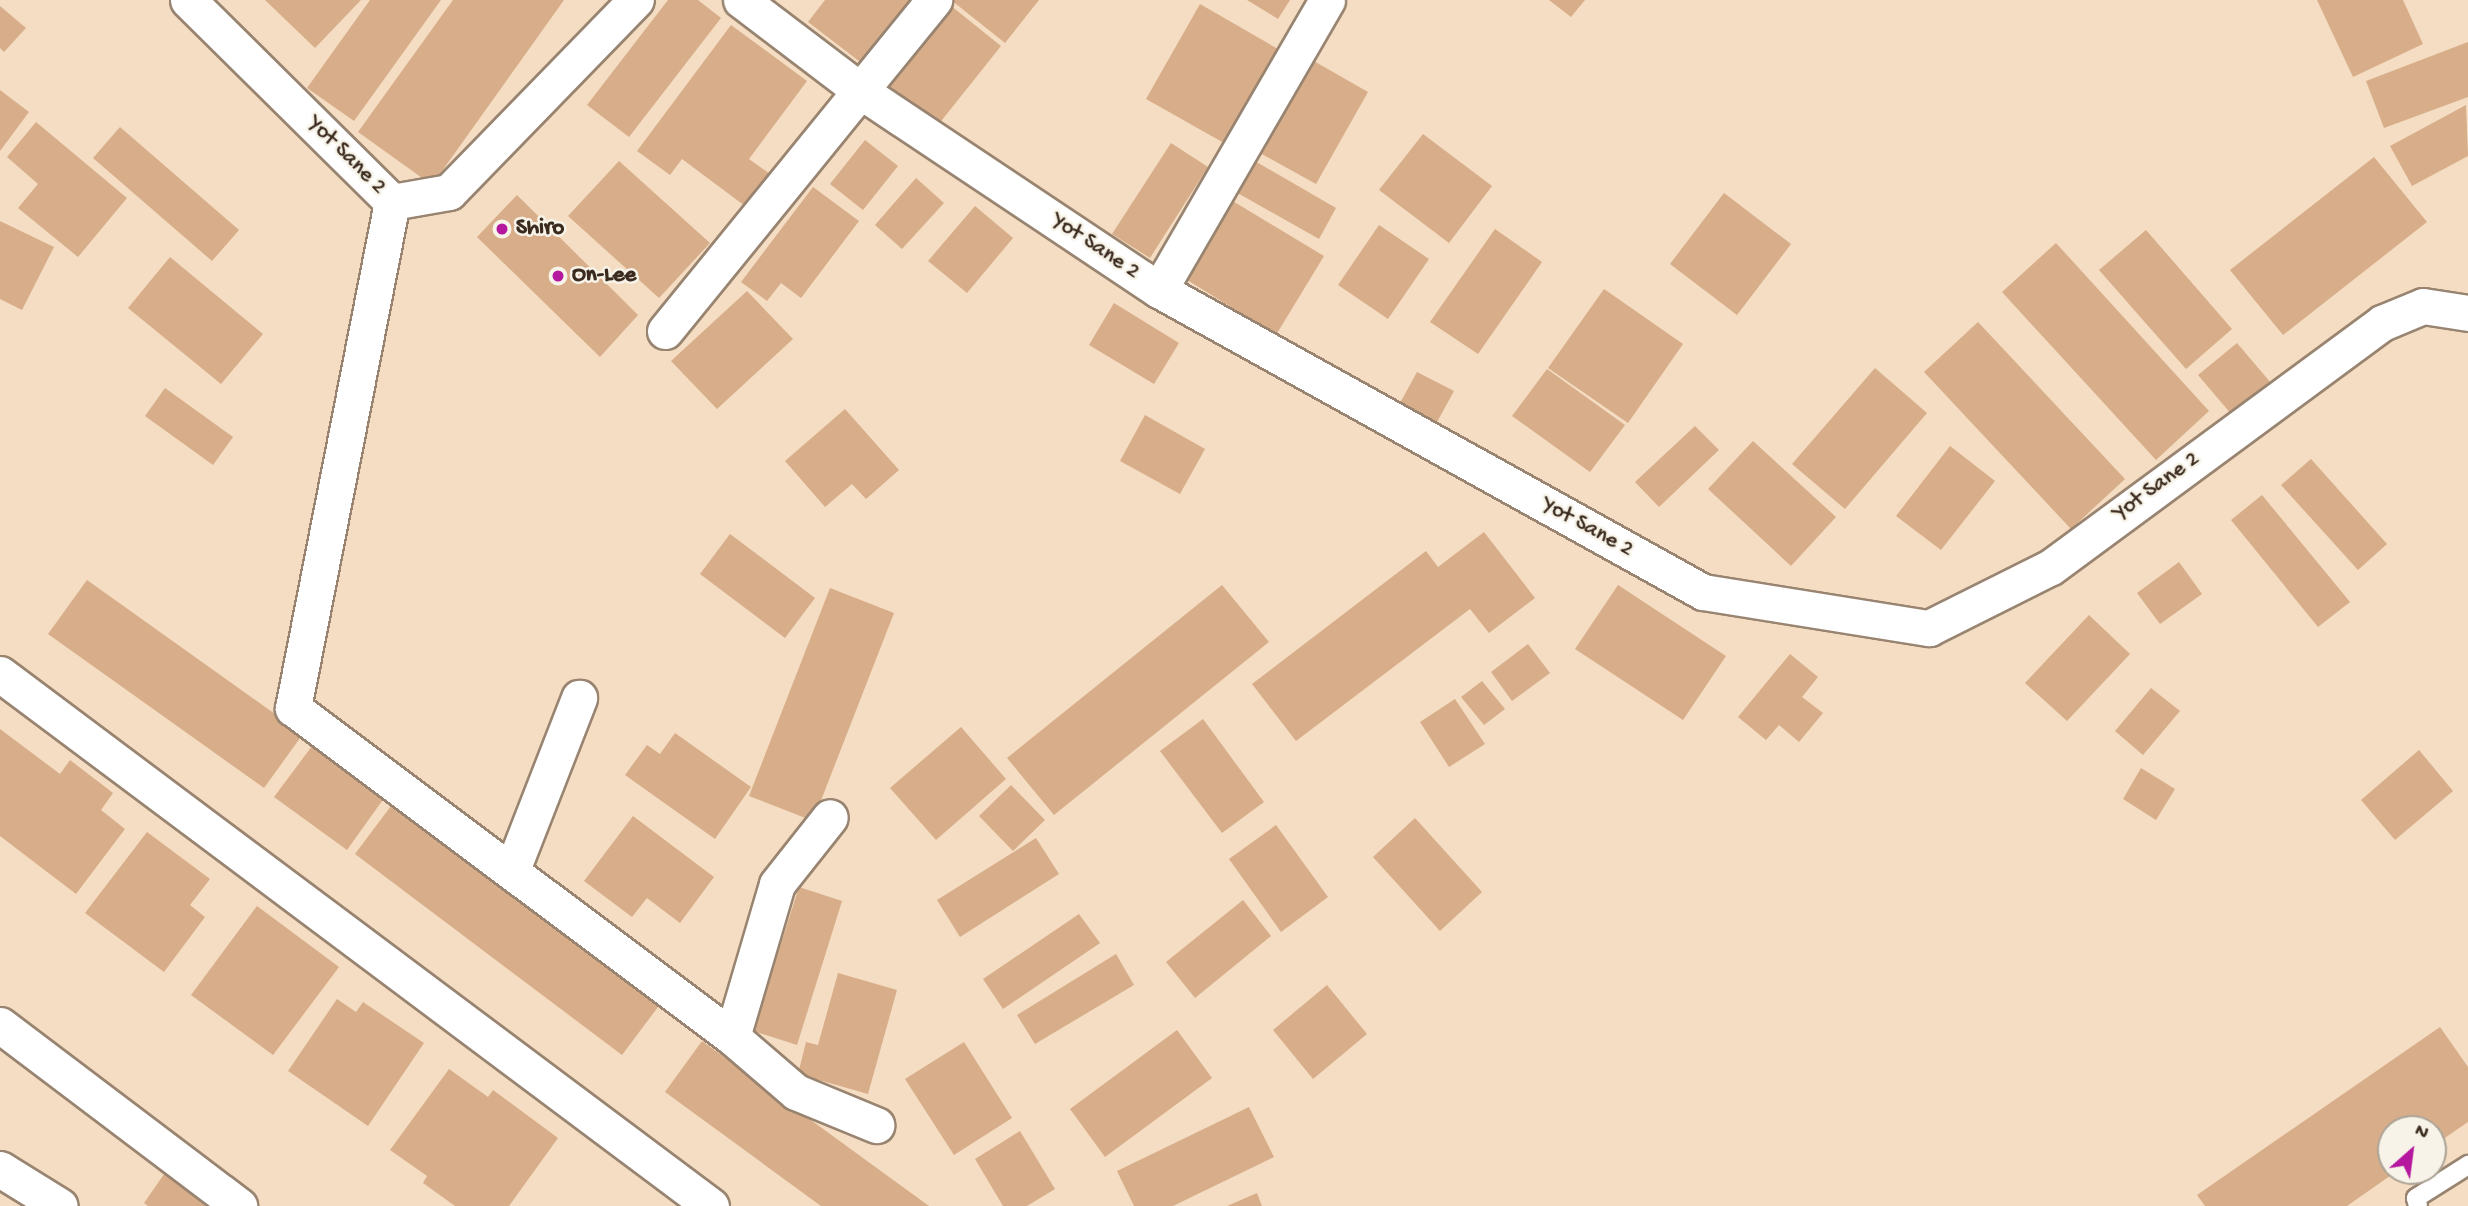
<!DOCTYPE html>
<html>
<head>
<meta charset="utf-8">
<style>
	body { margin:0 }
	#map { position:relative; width:2468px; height:1206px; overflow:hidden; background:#f4ddc2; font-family:"Gochi Hand",sans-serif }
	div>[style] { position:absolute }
	.building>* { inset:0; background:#d8ad89 }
	.roads { filter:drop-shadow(2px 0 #988470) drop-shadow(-2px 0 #988470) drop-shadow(0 2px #988470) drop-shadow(0 -2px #988470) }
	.lane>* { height:18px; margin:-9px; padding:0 9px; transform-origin:9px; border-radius:9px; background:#fff }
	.street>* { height:35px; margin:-17.5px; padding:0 17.5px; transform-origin:17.5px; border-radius:17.5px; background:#fff }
	.dots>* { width:19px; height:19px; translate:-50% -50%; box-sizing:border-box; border:4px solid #f7f3e8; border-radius:50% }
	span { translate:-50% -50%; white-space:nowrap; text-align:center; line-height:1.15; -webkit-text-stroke:5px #f7f3e8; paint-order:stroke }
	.street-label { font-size:23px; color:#3b2a1e }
	.poi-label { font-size:23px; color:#3b2a1e; font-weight:700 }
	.left { translate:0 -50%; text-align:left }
	.north { position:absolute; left:2377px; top:1115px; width:70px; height:70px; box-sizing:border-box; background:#f7f3e8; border:2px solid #aca397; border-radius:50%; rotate:28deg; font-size:19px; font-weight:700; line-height:28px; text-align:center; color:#3b2a1e }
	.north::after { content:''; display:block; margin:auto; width:24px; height:32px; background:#b5179e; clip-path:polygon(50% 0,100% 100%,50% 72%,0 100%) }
</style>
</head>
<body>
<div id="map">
	<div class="building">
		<i style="clip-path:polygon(265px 0,361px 0,315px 48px)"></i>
		<i style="clip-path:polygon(370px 0,441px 0,354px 121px,307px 88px)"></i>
		<i style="clip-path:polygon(453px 0,564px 0,432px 185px,358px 132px)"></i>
		<i style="clip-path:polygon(668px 0,698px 0,721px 18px,629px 137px,587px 105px)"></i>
		<i style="clip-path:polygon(825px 0,921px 0,868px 68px,808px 22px)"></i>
		<i style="clip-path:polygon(951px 0,1039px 0,1005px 43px)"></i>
		<i style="clip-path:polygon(1247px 0,1290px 0,1278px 19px)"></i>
		<i style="clip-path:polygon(1549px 0,1585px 0,1571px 17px)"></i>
		<i style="clip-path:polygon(2317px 0,2403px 0,2423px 44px,2353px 77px)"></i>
		<i style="clip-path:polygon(945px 1px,1001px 46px,934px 130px,878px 86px)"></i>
		<i style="clip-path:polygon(1200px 4px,1278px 49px,1224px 143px,1146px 99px)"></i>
		<i style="clip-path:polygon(0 6px,26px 28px,4px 52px,0 48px)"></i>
		<i style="clip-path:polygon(731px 25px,807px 81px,749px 159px,773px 176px,749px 209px,682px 159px,670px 175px,637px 151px)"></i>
		<i style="clip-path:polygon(2468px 42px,2468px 97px,2384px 128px,2366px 81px)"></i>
		<i style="clip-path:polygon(1312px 60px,1368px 92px,1316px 184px,1260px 153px)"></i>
		<i style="clip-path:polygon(0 90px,29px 112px,0 151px)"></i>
		<i style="clip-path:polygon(2466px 105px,2468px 156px,2412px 186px,2390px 146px)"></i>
		<i style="clip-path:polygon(36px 122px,127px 198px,78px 257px,18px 208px,38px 184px,7px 157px)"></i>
		<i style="clip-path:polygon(120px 127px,239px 230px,212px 261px,93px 158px)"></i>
		<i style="clip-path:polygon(1423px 134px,1492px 186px,1449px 243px,1379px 190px)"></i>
		<i style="clip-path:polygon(865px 140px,898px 166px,863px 210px,830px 184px)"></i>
		<i style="clip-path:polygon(1171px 143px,1208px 167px,1150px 258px,1112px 234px)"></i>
		<i style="clip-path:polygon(2374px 157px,2427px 222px,2283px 335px,2230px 270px)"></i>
		<i style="clip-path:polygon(1253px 160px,1336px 208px,1319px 239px,1234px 191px)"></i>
		<i style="clip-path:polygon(619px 161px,710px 243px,659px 298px,568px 216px)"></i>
		<i style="clip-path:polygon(916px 178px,944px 203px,902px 249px,875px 225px)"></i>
		<i style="clip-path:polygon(813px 187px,859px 221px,801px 298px,781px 283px,767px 301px,741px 282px)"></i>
		<i style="clip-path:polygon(1724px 193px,1791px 244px,1737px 315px,1670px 264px)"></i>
		<i style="clip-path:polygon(517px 195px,638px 315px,600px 357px,477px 237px)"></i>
		<i style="clip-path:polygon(1231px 200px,1324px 256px,1276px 335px,1184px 278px)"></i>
		<i style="clip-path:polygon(975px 206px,1013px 238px,967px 293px,928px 261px)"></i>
		<i style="clip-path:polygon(0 221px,54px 247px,22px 310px,0 299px)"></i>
		<i style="clip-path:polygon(1379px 225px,1429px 259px,1388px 319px,1338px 285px)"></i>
		<i style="clip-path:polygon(1495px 229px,1542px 262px,1478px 354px,1430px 322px)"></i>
		<i style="clip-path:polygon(2146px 230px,2232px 329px,2186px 369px,2099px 270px)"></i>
		<i style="clip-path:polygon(2056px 243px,2209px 411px,2156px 460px,2002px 292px)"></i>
		<i style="clip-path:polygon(170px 257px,263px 334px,221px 384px,128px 308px)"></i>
		<i style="clip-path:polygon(1604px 289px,1683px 344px,1628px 423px,1548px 368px)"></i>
		<i style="clip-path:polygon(747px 291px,793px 339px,717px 409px,671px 361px)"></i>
		<i style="clip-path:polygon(1114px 303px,1179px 343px,1154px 384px,1089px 345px)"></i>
		<i style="clip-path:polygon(1978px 322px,2125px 479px,2071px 529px,1924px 372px)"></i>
		<i style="clip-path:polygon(2237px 343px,2271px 383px,2232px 415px,2198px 375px)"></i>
		<i style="clip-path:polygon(1875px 368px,1927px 413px,1845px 509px,1792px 464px)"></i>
		<i style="clip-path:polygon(1547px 369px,1625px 425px,1590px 472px,1512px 416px)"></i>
		<i style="clip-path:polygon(1417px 372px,1454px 391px,1437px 422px,1400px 403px)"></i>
		<i style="clip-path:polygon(165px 388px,233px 437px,213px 465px,145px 416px)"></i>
		<i style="clip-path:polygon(845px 409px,899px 470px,866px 499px,852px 484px,825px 507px,785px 461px)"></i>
		<i style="clip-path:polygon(1145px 415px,1205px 449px,1180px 494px,1120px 461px)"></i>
		<i style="clip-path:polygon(1695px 426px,1719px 450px,1659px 507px,1635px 482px)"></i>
		<i style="clip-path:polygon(1753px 441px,1836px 517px,1791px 566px,1708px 489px)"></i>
		<i style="clip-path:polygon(1950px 446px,1995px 481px,1941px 550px,1896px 516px)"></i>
		<i style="clip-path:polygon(2311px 459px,2387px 544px,2358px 570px,2281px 485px)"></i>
		<i style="clip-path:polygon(2262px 495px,2350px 602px,2318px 627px,2231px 520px)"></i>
		<i style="clip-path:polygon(1484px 532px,1535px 598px,1489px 633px,1470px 609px,1296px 741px,1252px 684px,1426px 551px,1438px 567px)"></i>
		<i style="clip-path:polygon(730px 534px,815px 598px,785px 638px,700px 574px)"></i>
		<i style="clip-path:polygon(2179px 562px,2202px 594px,2160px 624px,2137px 593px)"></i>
		<i style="clip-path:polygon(87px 580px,303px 734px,264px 788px,48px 634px)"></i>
		<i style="clip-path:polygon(1222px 585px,1269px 642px,1054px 815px,1007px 758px)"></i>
		<i style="clip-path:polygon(1618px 585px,1726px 656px,1683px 720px,1575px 649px)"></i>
		<i style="clip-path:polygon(830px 588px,894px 613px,813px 821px,749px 796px)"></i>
		<i style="clip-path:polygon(2089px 615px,2130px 654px,2067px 721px,2025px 683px)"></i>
		<i style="clip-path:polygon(1528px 644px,1550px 673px,1512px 701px,1491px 672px)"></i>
		<i style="clip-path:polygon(1790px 654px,1818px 677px,1802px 697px,1823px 713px,1799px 742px,1779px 725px,1766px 740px,1738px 717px)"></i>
		<i style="clip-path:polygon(1482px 681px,1505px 709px,1484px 725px,1461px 697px)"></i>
		<i style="clip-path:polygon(2151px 688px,2180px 711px,2143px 755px,2115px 731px)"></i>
		<i style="clip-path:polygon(1455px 699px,1485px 744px,1449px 767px,1420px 722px)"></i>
		<i style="clip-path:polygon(1203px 719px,1264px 802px,1222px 833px,1160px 751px)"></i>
		<i style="clip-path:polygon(961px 727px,1006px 779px,936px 840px,890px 788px)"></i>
		<i style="clip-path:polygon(0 729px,60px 774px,70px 760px,113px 793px,101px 810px,125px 829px,76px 894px,0 836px)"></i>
		<i style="clip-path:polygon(675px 733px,751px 787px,715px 839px,625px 775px,647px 745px,660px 754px)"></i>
		<i style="clip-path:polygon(315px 742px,387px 794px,347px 850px,274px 797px)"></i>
		<i style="clip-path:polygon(2419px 750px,2453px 791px,2395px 840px,2361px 800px)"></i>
		<i style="clip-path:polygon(2141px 768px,2175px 789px,2156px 820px,2123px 799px)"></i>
		<i style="clip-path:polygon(1011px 785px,1045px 820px,1013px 851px,979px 816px)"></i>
		<i style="clip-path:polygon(394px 802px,661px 1003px,622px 1055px,355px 854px)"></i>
		<i style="clip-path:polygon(633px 816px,714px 877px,680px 923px,647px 898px,632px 917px,584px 881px)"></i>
		<i style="clip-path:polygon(1415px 818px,1482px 892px,1440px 931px,1373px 857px)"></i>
		<i style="clip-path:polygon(1276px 825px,1328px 897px,1281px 932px,1229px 859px)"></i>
		<i style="clip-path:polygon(147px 832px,210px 879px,190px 905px,205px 917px,164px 972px,85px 913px)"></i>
		<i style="clip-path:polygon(1036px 838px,1059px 874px,960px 937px,937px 900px)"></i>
		<i style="clip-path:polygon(799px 887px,842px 901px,797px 1045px,753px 1031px)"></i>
		<i style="clip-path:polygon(1243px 900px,1271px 936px,1195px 998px,1166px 962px)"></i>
		<i style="clip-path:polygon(257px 906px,339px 967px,273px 1055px,191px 995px)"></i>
		<i style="clip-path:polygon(1079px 914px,1100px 943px,1003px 1009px,983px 979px)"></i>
		<i style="clip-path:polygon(1116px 954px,1134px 985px,1035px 1044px,1017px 1015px)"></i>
		<i style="clip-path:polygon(838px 973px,897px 990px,868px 1094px,798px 1074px,806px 1042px,818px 1045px)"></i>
		<i style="clip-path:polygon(1327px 985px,1367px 1034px,1313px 1079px,1273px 1030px)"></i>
		<i style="clip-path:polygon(337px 999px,356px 1012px,363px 1002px,424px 1043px,368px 1126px,288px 1071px)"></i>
		<i style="clip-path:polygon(2440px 1027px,2468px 1067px,2468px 1122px,2433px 1146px,2433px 1129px,2391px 1129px,2391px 1171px,2397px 1171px,2347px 1206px,2205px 1206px,2197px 1195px)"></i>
		<i style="clip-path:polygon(1177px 1030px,1212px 1078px,1105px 1157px,1070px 1109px)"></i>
		<i style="clip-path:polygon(702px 1041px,929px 1206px,821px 1206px,665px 1092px)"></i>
		<i style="clip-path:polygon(964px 1042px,1012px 1118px,954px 1155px,905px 1079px)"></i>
		<i style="clip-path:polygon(449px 1069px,488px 1097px,493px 1090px,558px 1138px,509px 1206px,455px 1206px,423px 1183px,427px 1176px,390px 1150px)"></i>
		<i style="clip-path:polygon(1249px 1107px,1274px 1157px,1173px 1206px,1134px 1206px,1117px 1171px)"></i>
		<i style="clip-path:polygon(1020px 1131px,1055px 1189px,1027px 1206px,1003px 1206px,975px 1159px)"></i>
		<i style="clip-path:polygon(167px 1170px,217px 1206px,148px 1206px,144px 1203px)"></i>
		<i style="clip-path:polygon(1257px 1193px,1262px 1206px,1227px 1206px)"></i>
	</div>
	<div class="roads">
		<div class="lane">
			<i style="left:2418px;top:1206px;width:8px;rotate:-104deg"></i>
			<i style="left:2416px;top:1198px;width:62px;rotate:-32.4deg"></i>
		</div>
		<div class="street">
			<i style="left:188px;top:0;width:287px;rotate:44.7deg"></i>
			<i style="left:392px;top:202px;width:58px;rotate:-10deg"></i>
			<i style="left:449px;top:192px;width:268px;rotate:-45.8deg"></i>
			<i style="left:741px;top:0;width:152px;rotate:37.2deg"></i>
			<i style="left:862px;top:92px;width:357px;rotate:33.7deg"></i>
			<i style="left:1159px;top:290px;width:622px;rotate:29.04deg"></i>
			<i style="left:1703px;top:592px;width:229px;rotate:9.1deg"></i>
			<i style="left:1929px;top:628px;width:136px;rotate:-26.6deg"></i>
			<i style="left:2051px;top:567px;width:411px;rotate:-36.4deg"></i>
			<i style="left:2382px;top:323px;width:44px;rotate:-22.5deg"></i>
			<i style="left:2423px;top:306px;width:46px;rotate:8.8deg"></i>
			<i style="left:392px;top:202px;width:516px;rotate:101.07deg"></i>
			<i style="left:293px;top:708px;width:549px;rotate:36.85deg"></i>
			<i style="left:732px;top:1037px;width:84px;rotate:40.7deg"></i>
			<i style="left:796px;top:1092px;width:87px;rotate:22.4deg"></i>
			<i style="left:1159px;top:290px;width:335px;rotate:-59.9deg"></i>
			<i style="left:665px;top:331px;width:427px;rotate:-50.9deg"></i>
			<i style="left:0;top:674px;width:888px;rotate:36.81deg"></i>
			<i style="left:512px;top:870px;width:185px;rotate:-68.7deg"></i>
			<i style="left:0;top:1025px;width:300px;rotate:37.1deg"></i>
			<i style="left:732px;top:1037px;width:159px;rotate:-73.6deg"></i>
			<i style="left:777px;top:884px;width:85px;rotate:-51.7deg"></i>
			<i style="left:0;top:1169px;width:70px;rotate:31.7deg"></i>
		</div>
	</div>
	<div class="dots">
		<i style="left:502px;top:229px;background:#b5179e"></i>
		<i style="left:558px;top:276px;background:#b5179e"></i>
	</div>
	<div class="street-label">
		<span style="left:346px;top:156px;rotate:45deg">Yot Sane 2</span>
		<span style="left:1095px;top:247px;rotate:34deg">Yot Sane 2</span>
		<span style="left:2157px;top:487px;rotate:-36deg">Yot Sane 2</span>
		<span style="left:1587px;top:528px;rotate:29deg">Yot Sane 2</span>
	</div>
	<div class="poi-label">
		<span class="left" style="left:516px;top:229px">Shiro</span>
		<span class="left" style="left:572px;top:276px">On-Lee</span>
	</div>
	<div class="north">N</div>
</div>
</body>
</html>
